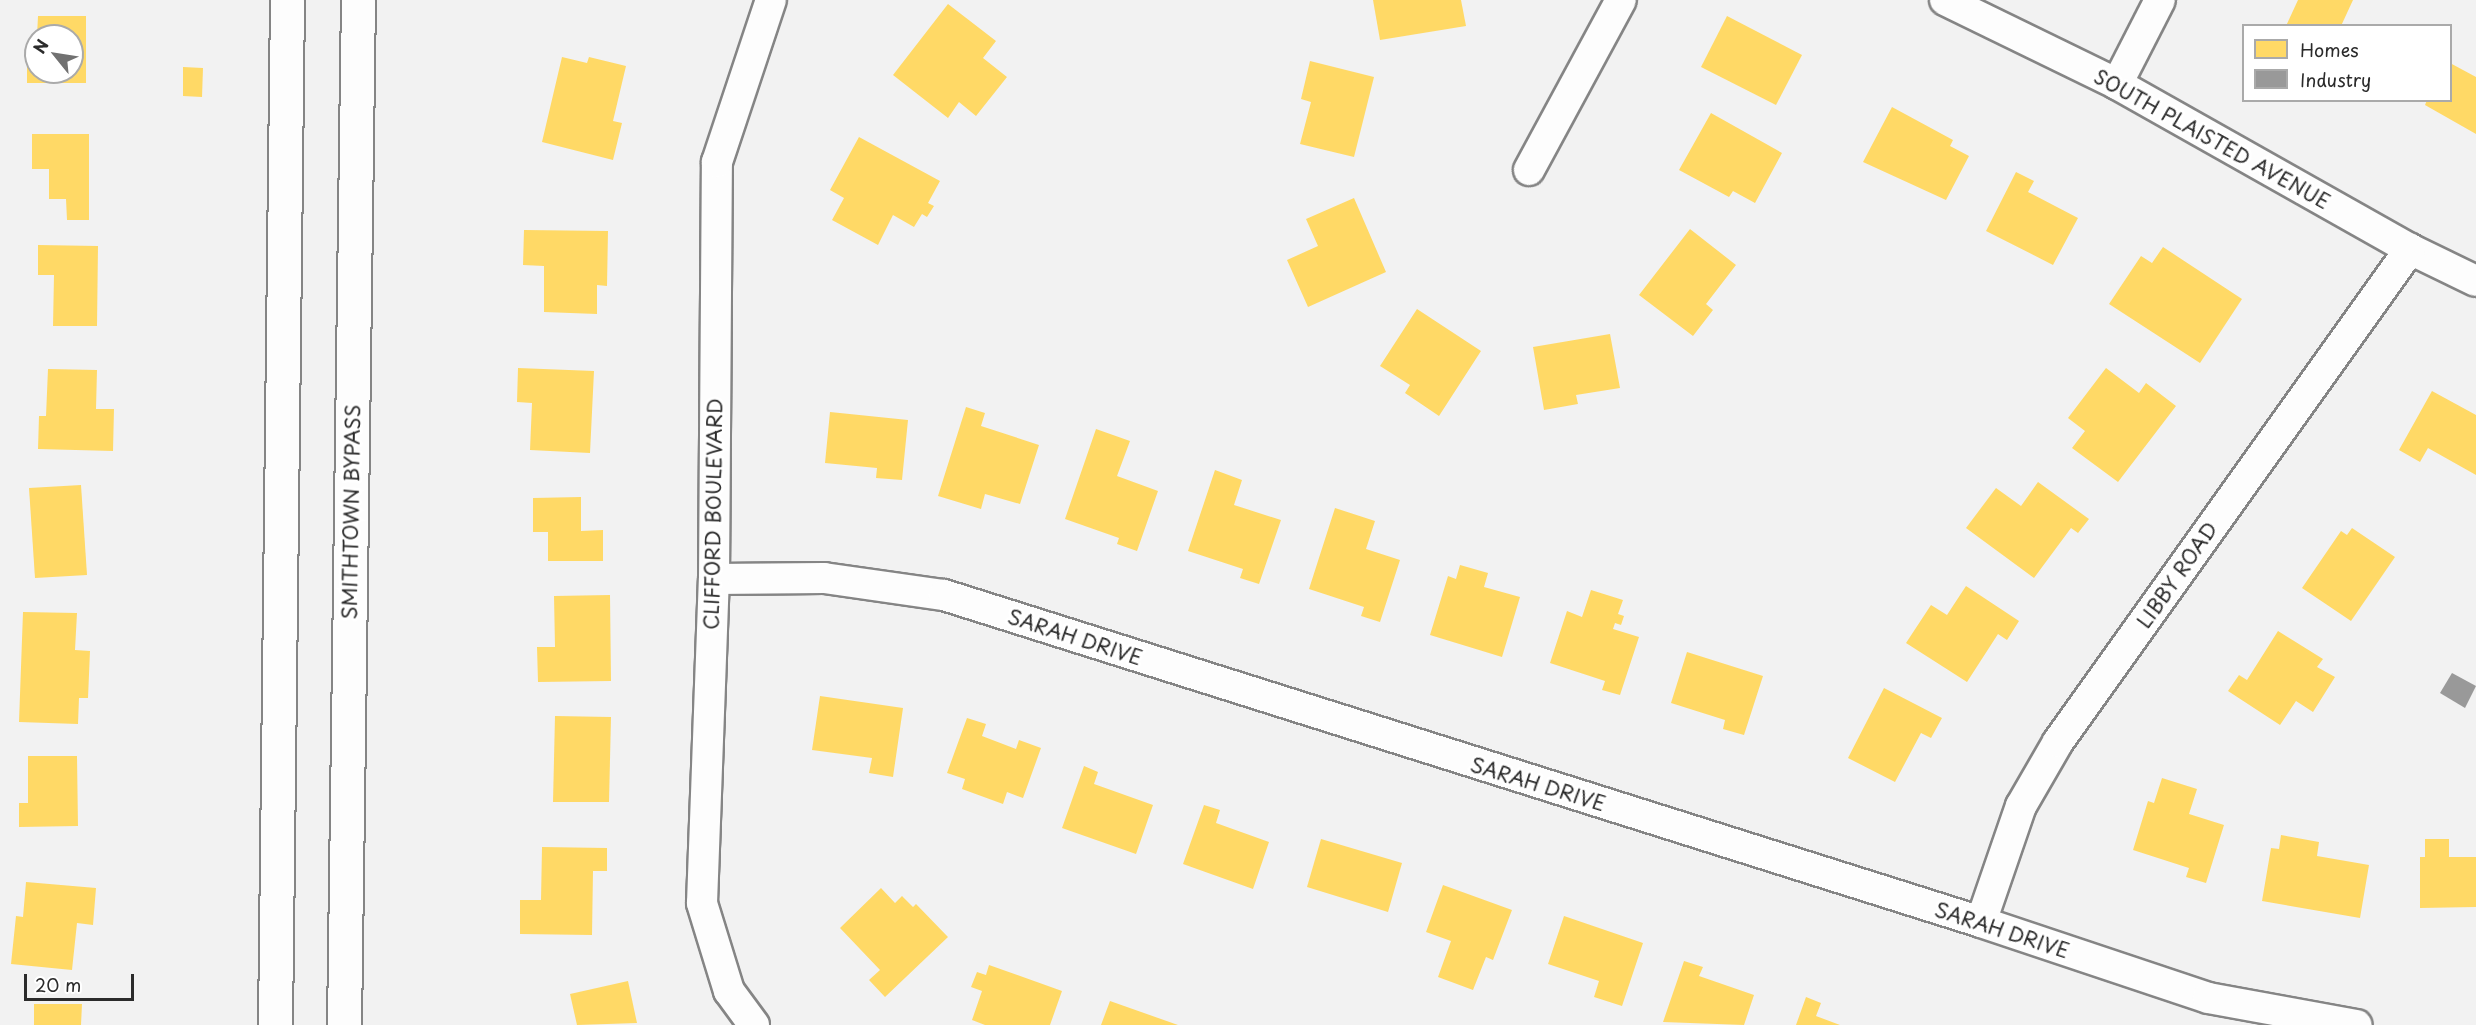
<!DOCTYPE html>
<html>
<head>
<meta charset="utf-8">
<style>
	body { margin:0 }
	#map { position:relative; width:2476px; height:1025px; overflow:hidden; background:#f2f2f2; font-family:"Playpen Sans",sans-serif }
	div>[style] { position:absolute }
	.homes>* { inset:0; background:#ffd966 }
	.industry>* { inset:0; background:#999 }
	.roads { filter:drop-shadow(2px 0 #858585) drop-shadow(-2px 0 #858585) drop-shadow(0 2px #858585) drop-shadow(0 -2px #858585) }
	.minor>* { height:30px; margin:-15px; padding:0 15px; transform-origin:15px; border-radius:15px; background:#fdfdfd }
	.trunk>* { height:33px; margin:-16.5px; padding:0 16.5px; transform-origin:16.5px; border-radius:16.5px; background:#fdfdfd }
	span { translate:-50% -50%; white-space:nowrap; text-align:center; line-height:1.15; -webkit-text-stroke:6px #fff; paint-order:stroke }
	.street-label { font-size:20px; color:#2b2b2b }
	.legend { position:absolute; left:2242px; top:24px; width:210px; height:78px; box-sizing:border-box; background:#fff; border:2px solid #aaa; margin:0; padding:8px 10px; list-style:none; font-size:18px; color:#2b2b2b }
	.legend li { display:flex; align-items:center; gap:12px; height:30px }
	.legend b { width:30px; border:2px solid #aaa }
	.north { position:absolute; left:24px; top:24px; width:60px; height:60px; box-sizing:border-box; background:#fff; border:2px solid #aaa; border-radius:50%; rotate:300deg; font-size:16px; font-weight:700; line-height:24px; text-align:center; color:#2b2b2b }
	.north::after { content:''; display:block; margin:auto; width:21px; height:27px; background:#717171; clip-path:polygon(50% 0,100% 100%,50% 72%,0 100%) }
	.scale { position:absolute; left:24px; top:974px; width:110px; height:27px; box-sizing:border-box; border:3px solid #2b2b2b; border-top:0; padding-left:8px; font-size:18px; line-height:21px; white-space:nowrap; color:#2b2b2b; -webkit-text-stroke:4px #fff; paint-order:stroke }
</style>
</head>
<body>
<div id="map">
	<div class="homes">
		<i style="clip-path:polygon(1373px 0,1461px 0,1466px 26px,1380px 40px)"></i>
		<i style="clip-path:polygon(2298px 0,2353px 0,2341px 26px,2286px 26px)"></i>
		<i style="clip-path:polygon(948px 4px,996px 41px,983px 58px,1007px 77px,976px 116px,959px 102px,948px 118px,893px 75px)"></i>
		<i style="clip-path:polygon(38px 16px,86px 16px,86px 83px,27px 83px,27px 44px,36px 44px,36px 72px,72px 72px,72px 36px,37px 36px)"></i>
		<i style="clip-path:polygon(1727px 16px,1802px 55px,1776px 105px,1701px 67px)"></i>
		<i style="clip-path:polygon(562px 57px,587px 63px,589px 57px,626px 66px,613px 121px,622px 123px,613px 160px,542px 142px)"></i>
		<i style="clip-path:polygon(1310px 61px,1374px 77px,1354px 157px,1300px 144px,1311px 102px,1301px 99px)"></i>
		<i style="clip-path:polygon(2450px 63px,2476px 77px,2476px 134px,2425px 105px,2427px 100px,2450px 100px)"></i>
		<i style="clip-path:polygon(183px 67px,203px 68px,202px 97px,183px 96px)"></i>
		<i style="clip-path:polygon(1892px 107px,1953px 140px,1950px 146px,1969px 156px,1946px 200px,1863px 162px)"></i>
		<i style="clip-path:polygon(1711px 113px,1782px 153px,1755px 203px,1733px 191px,1729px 197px,1679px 170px)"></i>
		<i style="clip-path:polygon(32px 134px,89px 134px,89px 220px,67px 220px,66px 199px,49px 199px,49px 169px,32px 169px)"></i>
		<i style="clip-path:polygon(859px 137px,940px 181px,928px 203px,934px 206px,927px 217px,922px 214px,914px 227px,893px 215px,878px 245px,832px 220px,844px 198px,830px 190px)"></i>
		<i style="clip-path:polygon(2016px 172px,2034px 181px,2028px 192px,2078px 218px,2053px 265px,1986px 231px)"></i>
		<i style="clip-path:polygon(1354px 198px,1386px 272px,1308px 307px,1287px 260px,1318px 246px,1306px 219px)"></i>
		<i style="clip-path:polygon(1690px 229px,1736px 265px,1706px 304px,1713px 310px,1693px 336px,1639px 295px)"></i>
		<i style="clip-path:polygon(524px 230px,608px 231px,607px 286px,597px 285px,597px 314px,544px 312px,544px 266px,523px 265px)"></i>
		<i style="clip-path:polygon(38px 245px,98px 246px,97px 326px,53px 326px,54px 275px,38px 275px)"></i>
		<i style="clip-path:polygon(2163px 247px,2242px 299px,2200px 363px,2109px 304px,2141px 256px,2152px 263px)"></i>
		<i style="clip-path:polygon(1417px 309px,1481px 351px,1439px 416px,1405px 393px,1410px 385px,1380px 366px)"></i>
		<i style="clip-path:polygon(1610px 334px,1620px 388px,1576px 395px,1578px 404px,1544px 410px,1533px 347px)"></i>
		<i style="clip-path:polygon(518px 368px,594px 371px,590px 453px,530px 450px,532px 403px,517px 402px)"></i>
		<i style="clip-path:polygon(2106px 368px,2139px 393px,2146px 383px,2176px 406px,2118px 482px,2072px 448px,2085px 431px,2068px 418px)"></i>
		<i style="clip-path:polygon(48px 369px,97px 370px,96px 409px,114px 409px,113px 451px,38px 449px,39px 416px,46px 416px)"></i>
		<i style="clip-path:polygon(2432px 391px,2476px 415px,2476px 475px,2428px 448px,2420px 462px,2399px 450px)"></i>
		<i style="clip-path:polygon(966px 407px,985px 413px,981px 426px,1039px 445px,1020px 504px,985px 494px,981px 509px,938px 496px)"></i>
		<i style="clip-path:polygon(830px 412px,908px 420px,902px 480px,876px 478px,877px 468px,825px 463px)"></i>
		<i style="clip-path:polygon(1096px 429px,1130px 441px,1117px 476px,1158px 491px,1137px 551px,1117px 544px,1119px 538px,1065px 519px)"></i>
		<i style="clip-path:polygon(1215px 470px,1242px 480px,1234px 505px,1281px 520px,1259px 584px,1240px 578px,1243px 569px,1188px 551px)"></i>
		<i style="clip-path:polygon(2038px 482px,2089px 519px,2078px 533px,2071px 528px,2034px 578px,1966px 528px,1996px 488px,2021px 506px)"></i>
		<i style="clip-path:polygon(81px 485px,87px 575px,35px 578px,29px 488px)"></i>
		<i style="clip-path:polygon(581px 497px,581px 531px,603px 530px,603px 561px,548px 561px,548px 532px,533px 532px,533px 498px)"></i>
		<i style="clip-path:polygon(1335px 508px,1375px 521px,1366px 549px,1400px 560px,1380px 622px,1361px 616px,1364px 607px,1309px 589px)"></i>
		<i style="clip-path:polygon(2352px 528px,2395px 557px,2351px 621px,2302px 588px,2341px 531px,2347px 535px)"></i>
		<i style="clip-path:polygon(1460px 565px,1488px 573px,1484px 587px,1520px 597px,1502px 657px,1430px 635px,1448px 576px,1456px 579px)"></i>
		<i style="clip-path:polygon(1966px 586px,2019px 621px,2007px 640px,1998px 634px,1967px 682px,1906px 643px,1931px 605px,1947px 615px)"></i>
		<i style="clip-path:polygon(1591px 590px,1623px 600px,1618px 614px,1624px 616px,1621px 625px,1615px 623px,1613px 629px,1639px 637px,1620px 695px,1602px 690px,1605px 681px,1550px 663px,1567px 611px,1582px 617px)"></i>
		<i style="clip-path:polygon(610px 595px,611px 681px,538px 682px,537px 647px,555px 647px,554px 596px)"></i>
		<i style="clip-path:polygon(23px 612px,77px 613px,75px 650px,90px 651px,88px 698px,79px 698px,78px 724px,19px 722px)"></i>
		<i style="clip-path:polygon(2278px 631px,2323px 659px,2317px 667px,2335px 677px,2313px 712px,2296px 701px,2280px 725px,2228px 691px,2239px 675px,2247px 680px)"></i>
		<i style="clip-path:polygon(1687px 652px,1763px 676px,1744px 735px,1723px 729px,1725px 720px,1671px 703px)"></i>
		<i style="clip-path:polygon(1884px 688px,1942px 718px,1931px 738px,1921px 733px,1895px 782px,1848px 758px)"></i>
		<i style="clip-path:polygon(820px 696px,903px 708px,893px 777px,869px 773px,872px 758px,812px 750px)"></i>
		<i style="clip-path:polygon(555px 716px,611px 717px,609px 802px,553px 802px)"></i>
		<i style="clip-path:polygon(967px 718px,986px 724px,982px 736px,1016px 749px,1019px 740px,1041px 748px,1023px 798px,1007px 792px,1003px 804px,962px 789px,965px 779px,947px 773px)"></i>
		<i style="clip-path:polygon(28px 756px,77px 756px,78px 826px,19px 827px,19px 803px,28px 803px)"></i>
		<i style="clip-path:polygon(1084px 766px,1098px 772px,1094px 784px,1153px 805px,1136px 854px,1062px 828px)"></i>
		<i style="clip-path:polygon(2162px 778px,2197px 789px,2189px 814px,2224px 825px,2206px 883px,2186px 877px,2189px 868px,2133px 850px,2148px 801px,2154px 803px)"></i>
		<i style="clip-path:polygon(1204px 805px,1220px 810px,1216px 823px,1269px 842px,1253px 889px,1183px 864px)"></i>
		<i style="clip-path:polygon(2281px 835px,2319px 842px,2317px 856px,2369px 865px,2360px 918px,2262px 901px,2271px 848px,2279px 849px)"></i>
		<i style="clip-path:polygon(1321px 839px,1402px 863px,1388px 912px,1307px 887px)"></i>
		<i style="clip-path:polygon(2425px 839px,2449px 839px,2449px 857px,2476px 857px,2476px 907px,2420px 908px,2420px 857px,2425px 857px)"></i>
		<i style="clip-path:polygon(542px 847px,607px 848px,607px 871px,593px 871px,592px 935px,520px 934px,520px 900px,541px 900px)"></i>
		<i style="clip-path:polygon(26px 882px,96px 888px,93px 925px,77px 923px,72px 970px,11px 964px,16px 916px,23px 917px)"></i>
		<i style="clip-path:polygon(1443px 885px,1512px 910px,1493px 960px,1486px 957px,1473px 990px,1438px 977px,1451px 941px,1426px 932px)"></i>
		<i style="clip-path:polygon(881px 888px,895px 903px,902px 896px,913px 907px,916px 904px,948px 937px,885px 997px,869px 980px,880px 970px,840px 928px)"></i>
		<i style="clip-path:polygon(1564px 916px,1643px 943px,1622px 1006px,1594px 997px,1599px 981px,1548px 964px)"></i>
		<i style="clip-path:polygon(1684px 961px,1703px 967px,1699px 976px,1754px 995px,1744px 1025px,1663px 1022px)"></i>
		<i style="clip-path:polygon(989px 965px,1062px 991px,1050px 1025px,985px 1025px,972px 1020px,982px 991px,971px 987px,977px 972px,986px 975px)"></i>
		<i style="clip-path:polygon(628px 981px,637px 1023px,577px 1025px,570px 994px)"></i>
		<i style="clip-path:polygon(1806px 997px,1821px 1003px,1816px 1016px,1840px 1025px,1796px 1025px)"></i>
		<i style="clip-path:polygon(1110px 1001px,1178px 1025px,1101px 1025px)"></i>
		<i style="clip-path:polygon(34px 1004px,82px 1004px,81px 1025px,34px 1025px)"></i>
	</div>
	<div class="industry">
		<i style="clip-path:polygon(2452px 673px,2476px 686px,2465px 708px,2440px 693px)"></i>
	</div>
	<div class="roads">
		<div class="minor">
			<i style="left:1945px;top:0;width:191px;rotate:26deg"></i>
			<i style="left:2117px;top:84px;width:336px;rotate:29.4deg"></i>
			<i style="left:2410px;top:249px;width:73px;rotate:25.9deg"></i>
			<i style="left:2117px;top:84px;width:94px;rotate:-62.9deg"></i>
			<i style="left:1529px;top:170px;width:193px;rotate:-61.6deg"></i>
			<i style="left:714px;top:579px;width:110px;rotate:-0.5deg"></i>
			<i style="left:824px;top:578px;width:121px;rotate:8.1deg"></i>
			<i style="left:944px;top:595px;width:1087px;rotate:17.5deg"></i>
			<i style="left:1981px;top:922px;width:239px;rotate:18.5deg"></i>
			<i style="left:2208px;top:998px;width:151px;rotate:10.3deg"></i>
			<i style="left:1981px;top:922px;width:123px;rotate:-71deg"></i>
			<i style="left:2021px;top:806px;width:74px;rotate:-60deg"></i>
			<i style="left:2058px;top:742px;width:606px;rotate:-54.47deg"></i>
			<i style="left:754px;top:1025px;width:42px;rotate:-126.3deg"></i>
			<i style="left:729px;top:991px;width:92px;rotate:-107.1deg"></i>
			<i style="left:702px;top:903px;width:324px;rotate:-87.9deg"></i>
			<i style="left:714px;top:579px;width:417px;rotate:-89.6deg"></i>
			<i style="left:717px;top:162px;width:171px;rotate:-71.6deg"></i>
		</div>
		<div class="trunk">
			<i style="left:275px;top:1025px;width:1025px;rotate:-89.33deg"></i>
			<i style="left:344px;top:1025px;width:1025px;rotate:-89.22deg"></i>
		</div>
	</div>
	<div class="street-label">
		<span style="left:2212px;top:139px;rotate:29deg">SOUTH PLAISTED AVENUE</span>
		<span style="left:351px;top:512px;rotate:-89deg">SMITHTOWN BYPASS</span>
		<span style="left:713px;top:514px;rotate:-89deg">CLIFFORD BOULEVARD</span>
		<span style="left:2177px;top:575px;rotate:-55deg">LIBBY ROAD</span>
		<span style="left:1075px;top:637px;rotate:18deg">SARAH DRIVE</span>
		<span style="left:1538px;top:784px;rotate:17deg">SARAH DRIVE</span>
		<span style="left:2002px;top:930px;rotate:18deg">SARAH DRIVE</span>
	</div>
	<ul class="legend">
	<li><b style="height:16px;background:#ffd966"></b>Homes</li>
	<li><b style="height:16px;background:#999"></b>Industry</li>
	</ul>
	<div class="north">N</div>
	<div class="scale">20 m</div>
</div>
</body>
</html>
